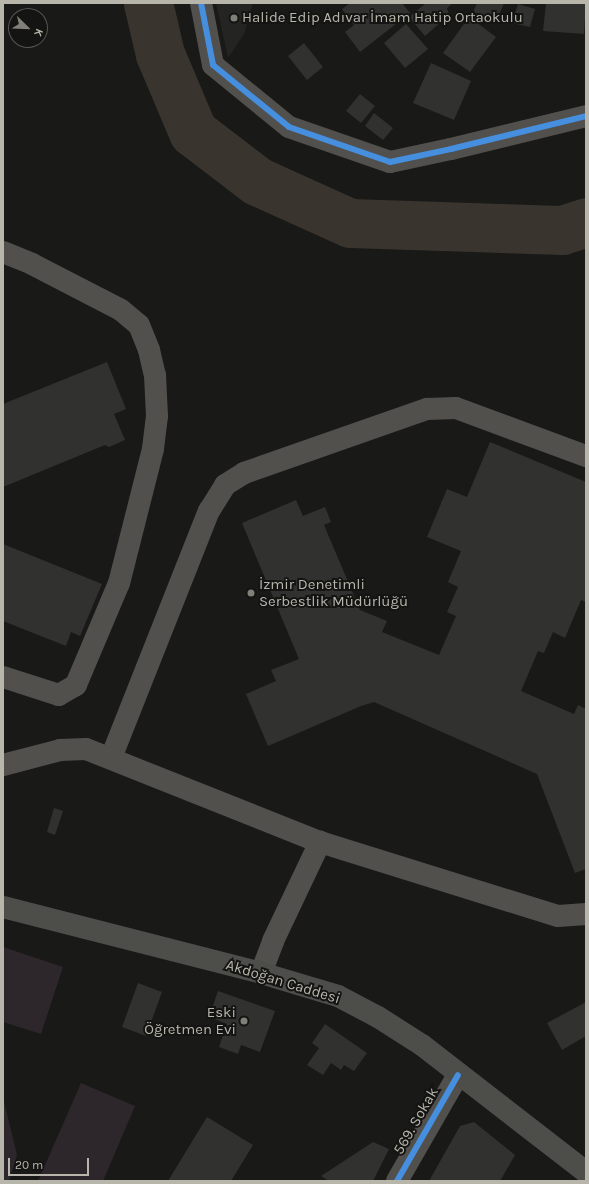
<!DOCTYPE html>
<html>
<head>
<meta charset="utf-8">
<style>
	body { margin:0 }
	#map { position:relative; width:589px; height:1184px; overflow:hidden; background:#191918; font-family:Karla,sans-serif }
	div>[style] { position:absolute }
	.built>* { inset:0; background:#242422 }
	.green>* { inset:0; background:#2d262b }
	.river>* { height:49px; margin:-24.5px; padding:0 24.5px; transform-origin:24.5px; border-radius:24.5px; background:#39342d }
	.building>* { inset:0; background:#313130 }
	.minor>* { height:22px; margin:-11px; padding:0 11px; transform-origin:11px; border-radius:11px; background:#51504d }
	.major>* { height:22px; margin:-11px; padding:0 11px; transform-origin:11px; border-radius:11px; background:#4d4d4a }
	.cycleway>* { height:6px; margin:-3px; padding:0 3px; transform-origin:3px; border-radius:3px; background:#468fdf }
	.dots>* { width:11px; height:11px; translate:-50% -50%; box-sizing:border-box; border:2px solid #141413; border-radius:50% }
	span { translate:-50% -50%; white-space:nowrap; text-align:center; line-height:1.15; -webkit-text-stroke:4px #141413; paint-order:stroke }
	.poi-label { font-size:15px; color:#b8b6ab }
	.left { translate:0 -50%; text-align:left }
	.right { translate:-100% -50%; text-align:right }
	.street-label { font-size:15px; color:#b8b6ab }
	.frame { position:absolute; inset:0; border:4px solid #b8b6ab; pointer-events:none }
	.north { position:absolute; left:8px; top:8px; width:40px; height:40px; box-sizing:border-box; background:#141413; border:1px solid #565550; border-radius:50%; rotate:113deg; font-size:11px; font-weight:700; line-height:16px; text-align:center; color:#b8b6ab }
	.north::after { content:''; display:block; margin:auto; width:14px; height:18px; background:#807f78; clip-path:polygon(50% 0,100% 100%,50% 72%,0 100%) }
	.scale { position:absolute; left:8px; top:1158px; width:81px; height:18px; box-sizing:border-box; border:2px solid #b8b6ab; border-top:0; padding-left:5px; font-size:12px; line-height:14px; white-space:nowrap; color:#b8b6ab; -webkit-text-stroke:3px #141413; paint-order:stroke }
</style>
</head>
<body>
<div id="map">
	<div class="built">
		<i style="clip-path:polygon(216px 3px,253px 3px,244px 34px,228px 58px)"></i>
	</div>
	<div class="green">
		<i style="clip-path:polygon(3px 947px,63px 967px,41px 1034px,3px 1022px)"></i>
		<i style="clip-path:polygon(81px 1083px,135px 1106px,103px 1181px,38px 1181px)"></i>
		<i style="clip-path:polygon(3px 1097px,17px 1155px,9px 1181px,3px 1181px)"></i>
	</div>
	<div class="river">
		<i style="left:148px;top:3px;width:52px;rotate:76.8deg"></i>
		<i style="left:160px;top:54px;width:85px;rotate:67.1deg"></i>
		<i style="left:193px;top:132px;width:81px;rotate:37.4deg"></i>
		<i style="left:257px;top:181px;width:102px;rotate:24.3deg"></i>
		<i style="left:350px;top:223px;width:212px;rotate:1.9deg"></i>
		<i style="left:562px;top:230px;width:25px;rotate:-18deg"></i>
	</div>
	<div class="building">
		<i style="clip-path:polygon(350px 3px,402px 3px,410px 13px,360px 52px,345px 32px,354px 25px,342px 9px)"></i>
		<i style="clip-path:polygon(426px 3px,453px 3px,447px 8px,449px 15px,425px 36px,409px 17px)"></i>
		<i style="clip-path:polygon(477px 3px,504px 3px,496px 22px,473px 12px)"></i>
		<i style="clip-path:polygon(546px 3px,586px 3px,584px 34px,543px 31px)"></i>
		<i style="clip-path:polygon(518px 4px,535px 9px,530px 27px,512px 23px)"></i>
		<i style="clip-path:polygon(469px 17px,496px 37px,470px 72px,443px 53px)"></i>
		<i style="clip-path:polygon(406px 24px,428px 49px,405px 68px,384px 43px)"></i>
		<i style="clip-path:polygon(304px 43px,323px 67px,307px 80px,288px 56px)"></i>
		<i style="clip-path:polygon(431px 63px,471px 81px,454px 120px,413px 103px)"></i>
		<i style="clip-path:polygon(360px 94px,375px 106px,361px 123px,346px 111px)"></i>
		<i style="clip-path:polygon(374px 113px,393px 128px,383px 140px,365px 126px)"></i>
		<i style="clip-path:polygon(107px 362px,126px 409px,114px 414px,125px 440px,109px 447px,105px 445px,3px 487px,3px 404px)"></i>
		<i style="clip-path:polygon(490px 442px,586px 482px,586px 602px,581px 600px,565px 638px,553px 632px,544px 653px,538px 651px,521px 691px,574px 714px,578px 705px,586px 709px,586px 869px,575px 873px,537px 774px,374px 702px,361px 706px,268px 746px,246px 694px,276px 681px,271px 670px,299px 659px,242px 523px,296px 500px,303px 516px,325px 507px,331px 522px,324px 525px,360px 610px,387px 621px,382px 632px,439px 655px,456px 616px,447px 612px,458px 587px,448px 582px,461px 551px,427px 537px,447px 489px,467px 497px)"></i>
		<i style="clip-path:polygon(3px 544px,102px 584px,80px 636px,71px 632px,66px 646px,3px 621px)"></i>
		<i style="clip-path:polygon(54px 808px,63px 811px,55px 835px,47px 832px)"></i>
		<i style="clip-path:polygon(138px 983px,162px 992px,146px 1036px,122px 1027px)"></i>
		<i style="clip-path:polygon(218px 991px,275px 1011px,260px 1052px,241px 1045px,238px 1054px,219px 1047px,227px 1024px,209px 1017px)"></i>
		<i style="clip-path:polygon(586px 1002px,586px 1036px,562px 1050px,547px 1023px)"></i>
		<i style="clip-path:polygon(325px 1024px,367px 1053px,354px 1071px,344px 1065px,341px 1070px,331px 1063px,323px 1075px,307px 1065px,319px 1048px,312px 1043px)"></i>
		<i style="clip-path:polygon(207px 1117px,253px 1145px,231px 1181px,168px 1181px)"></i>
		<i style="clip-path:polygon(474px 1122px,515px 1155px,500px 1181px,429px 1181px,460px 1126px)"></i>
		<i style="clip-path:polygon(373px 1142px,389px 1149px,373px 1181px,329px 1181px,321px 1176px)"></i>
	</div>
	<div class="minor">
		<i style="left:201px;top:3px;width:63px;rotate:79deg"></i>
		<i style="left:213px;top:65px;width:98px;rotate:39.2deg"></i>
		<i style="left:289px;top:127px;width:107px;rotate:19.1deg"></i>
		<i style="left:390px;top:162px;width:62px;rotate:-12deg"></i>
		<i style="left:451px;top:149px;width:139px;rotate:-13.7deg"></i>
		<i style="left:3px;top:252px;width:31px;rotate:22deg"></i>
		<i style="left:32px;top:264px;width:100px;rotate:27.3deg"></i>
		<i style="left:121px;top:310px;width:23px;rotate:40deg"></i>
		<i style="left:139px;top:325px;width:27px;rotate:68deg"></i>
		<i style="left:149px;top:350px;width:26px;rotate:77deg"></i>
		<i style="left:155px;top:375px;width:41px;rotate:87.2deg"></i>
		<i style="left:157px;top:416px;width:33px;rotate:97deg"></i>
		<i style="left:153px;top:449px;width:138px;rotate:104.2deg"></i>
		<i style="left:119px;top:583px;width:111px;rotate:112.9deg"></i>
		<i style="left:76px;top:685px;width:20px;rotate:150deg"></i>
		<i style="left:59px;top:695px;width:59px;rotate:-162.2deg"></i>
		<i style="left:111px;top:758px;width:266px;rotate:-68.4deg"></i>
		<i style="left:209px;top:511px;width:31px;rotate:-58deg"></i>
		<i style="left:225px;top:485px;width:22px;rotate:-32deg"></i>
		<i style="left:244px;top:473px;width:194px;rotate:-19.3deg"></i>
		<i style="left:427px;top:409px;width:29px;rotate:-2deg"></i>
		<i style="left:456px;top:408px;width:139px;rotate:20.3deg"></i>
		<i style="left:3px;top:765px;width:59px;rotate:-14.7deg"></i>
		<i style="left:60px;top:750px;width:26px;rotate:-2deg"></i>
		<i style="left:86px;top:749px;width:252px;rotate:21.7deg"></i>
		<i style="left:320px;top:842px;width:249px;rotate:17.3deg"></i>
		<i style="left:558px;top:916px;width:28px;rotate:-4deg"></i>
		<i style="left:261px;top:973px;width:34px;rotate:-69deg"></i>
		<i style="left:273px;top:941px;width:110px;rotate:-64.6deg"></i>
		<i style="left:397px;top:1181px;width:122px;rotate:-60.1deg"></i>
	</div>
	<div class="major">
		<i style="left:3px;top:907px;width:266px;rotate:14.3deg"></i>
		<i style="left:261px;top:973px;width:80px;rotate:16.6deg"></i>
		<i style="left:338px;top:996px;width:45px;rotate:27.7deg"></i>
		<i style="left:378px;top:1017px;width:52px;rotate:32.5deg"></i>
		<i style="left:422px;top:1045px;width:207px;rotate:37.8deg"></i>
	</div>
	<div class="cycleway">
		<i style="left:201px;top:3px;width:63px;rotate:79deg"></i>
		<i style="left:213px;top:65px;width:98px;rotate:39.2deg"></i>
		<i style="left:289px;top:127px;width:107px;rotate:19.1deg"></i>
		<i style="left:390px;top:162px;width:62px;rotate:-12deg"></i>
		<i style="left:451px;top:149px;width:139px;rotate:-13.7deg"></i>
		<i style="left:397px;top:1181px;width:122px;rotate:-60.1deg"></i>
	</div>
	<div class="dots">
		<i style="left:234px;top:18px;background:#807f78"></i>
		<i style="left:251px;top:593px;background:#807f78"></i>
		<i style="left:244px;top:1021px;background:#807f78"></i>
	</div>
	<div class="poi-label">
		<span class="left" style="left:242px;top:18px">Halide Edip Adıvar İmam Hatip Ortaokulu</span>
		<span class="left" style="left:259px;top:593px">İzmir Denetimli<br>Serbestlik Müdürlüğü</span>
		<span class="right" style="left:236px;top:1021px">Eski<br>Öğretmen Evi</span>
	</div>
	<div class="street-label">
		<span style="left:283px;top:982px;rotate:17deg">Akdoğan Caddesi</span>
		<span style="left:416px;top:1121px;rotate:-60deg">569. Sokak</span>
	</div>
	<div class="frame"></div>
	<div class="north">K</div>
	<div class="scale">20 m</div>
</div>
</body>
</html>
